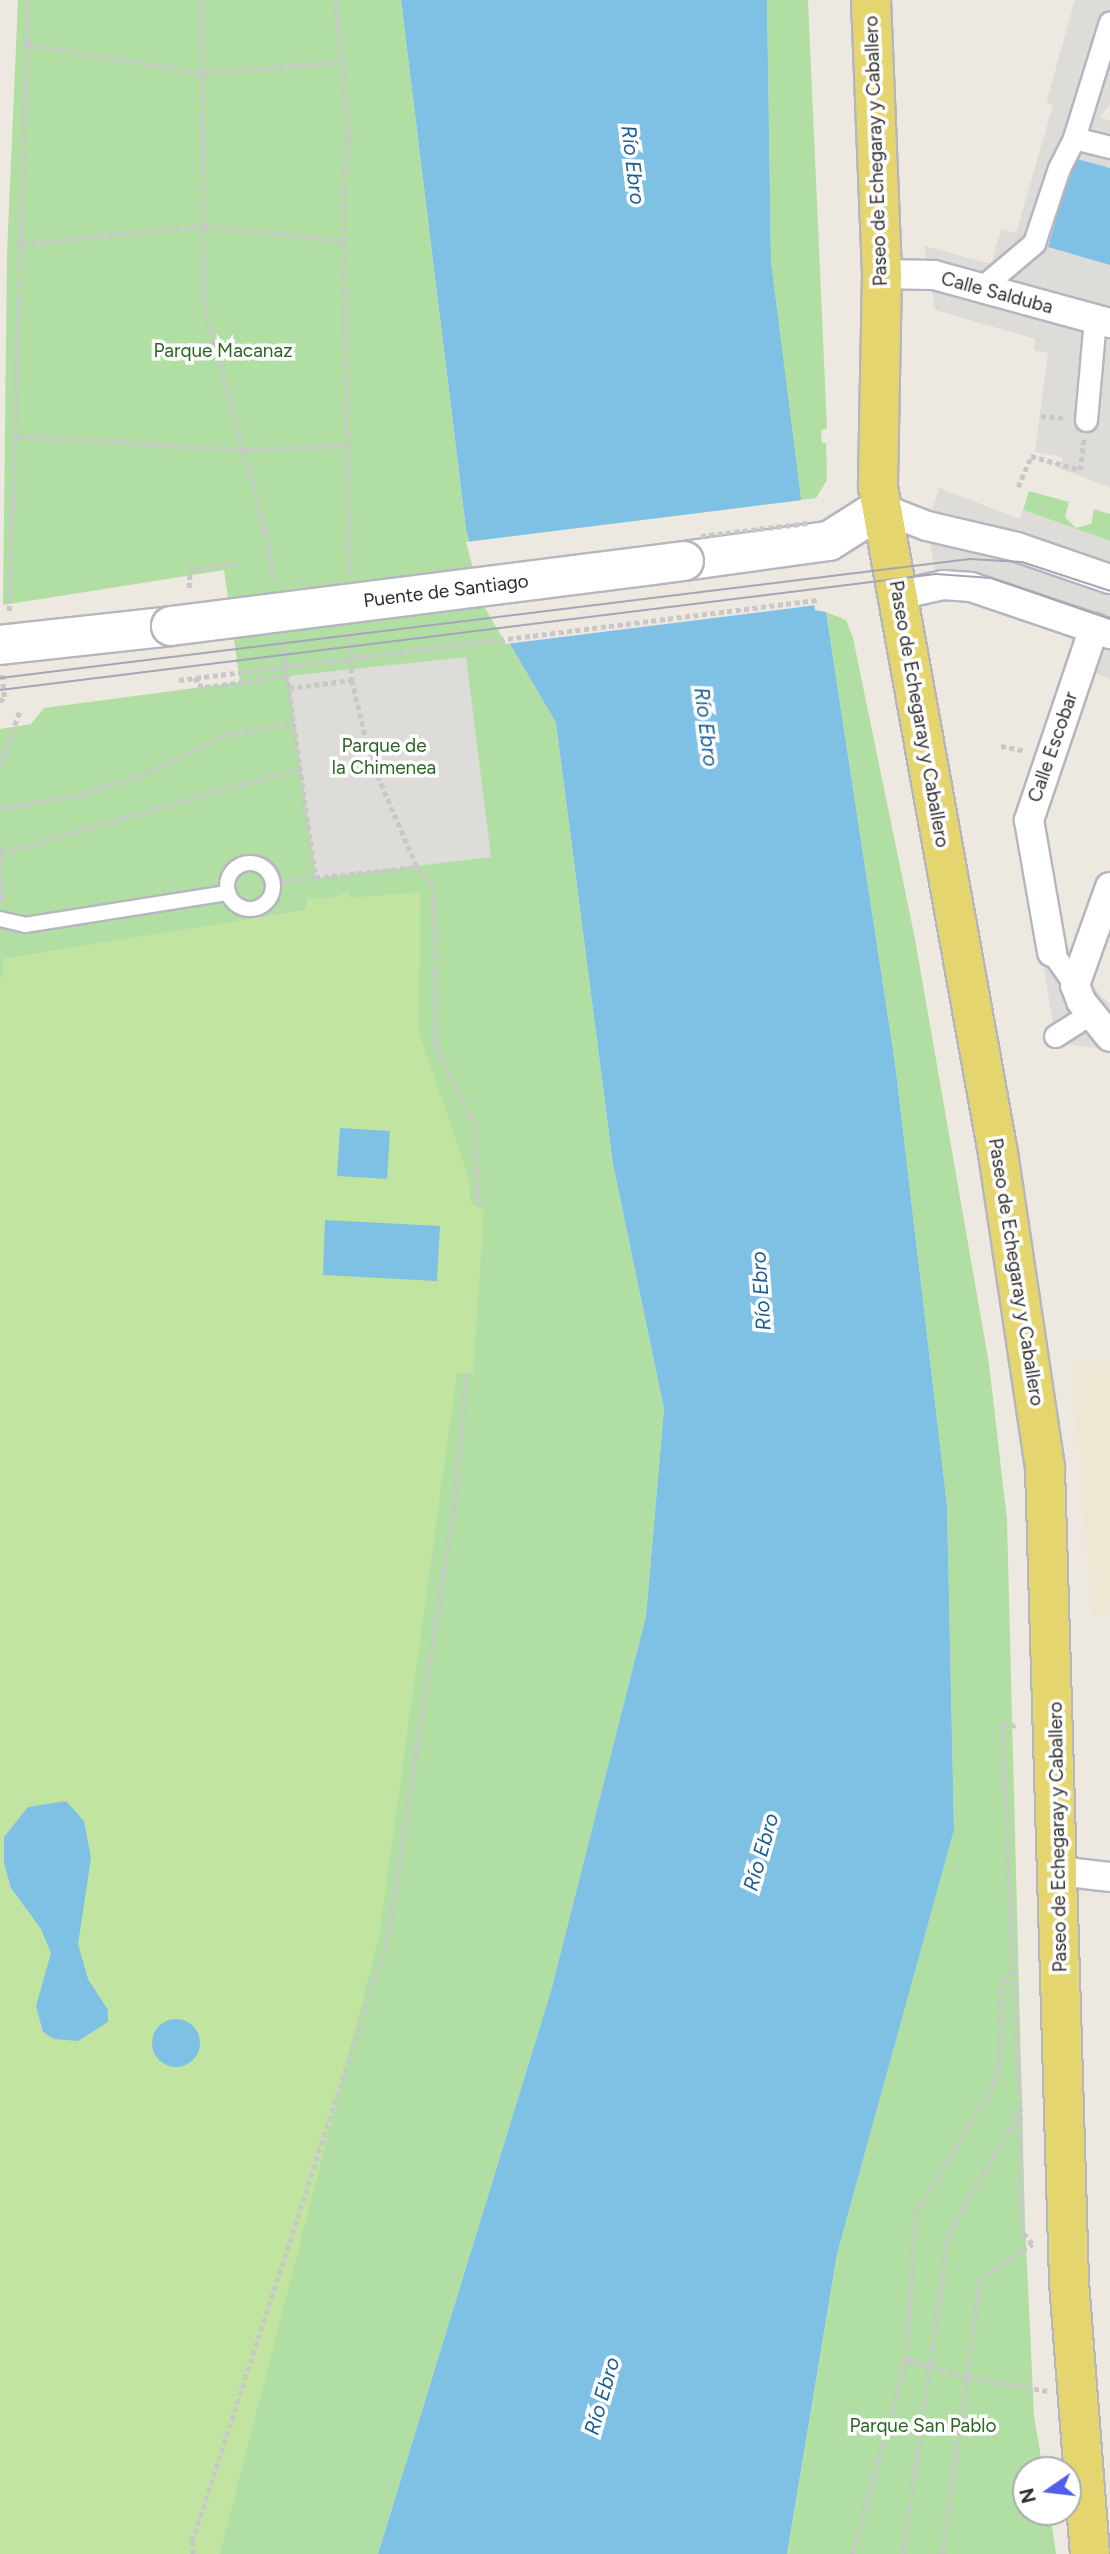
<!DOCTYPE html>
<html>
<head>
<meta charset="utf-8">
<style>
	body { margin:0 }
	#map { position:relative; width:1110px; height:2554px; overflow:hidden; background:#ede9e1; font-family:Figtree,sans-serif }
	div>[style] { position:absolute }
	.education>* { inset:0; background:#ede7d3 }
	.green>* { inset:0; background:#b1dea3 }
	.pitch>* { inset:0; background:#c1e5a0 }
	.plaza>* { inset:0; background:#dedcd8 }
	.water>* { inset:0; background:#7fc0e5 }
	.round { border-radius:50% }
	.pier>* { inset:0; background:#ede9e1 }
	.path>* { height:4.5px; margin-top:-2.25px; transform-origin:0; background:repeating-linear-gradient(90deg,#c8c8c8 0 5px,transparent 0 8.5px) }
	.roads { filter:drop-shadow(2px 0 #b5b6bf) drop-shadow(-2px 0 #b5b6bf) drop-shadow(0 2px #b5b6bf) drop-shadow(0 -2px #b5b6bf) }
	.service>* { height:14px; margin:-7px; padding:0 7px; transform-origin:7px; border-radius:7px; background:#fff }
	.service>.ring { margin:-7px; padding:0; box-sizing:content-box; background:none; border:14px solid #fff; border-radius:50% }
	.pedestrian>* { height:21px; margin:-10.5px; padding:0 10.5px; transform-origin:10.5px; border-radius:10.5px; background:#fff }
	.minor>* { height:28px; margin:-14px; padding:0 14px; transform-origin:14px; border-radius:14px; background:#fff }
	.secondary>* { height:38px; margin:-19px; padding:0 19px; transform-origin:19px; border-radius:19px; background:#fff }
	.primary>* { height:38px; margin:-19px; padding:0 19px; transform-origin:19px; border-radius:19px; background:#e5d56e }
	.tram>* { height:2px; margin:-1px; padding:0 1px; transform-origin:1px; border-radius:1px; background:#a4a5b6 }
	.path-bridge>* { height:4.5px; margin-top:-2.25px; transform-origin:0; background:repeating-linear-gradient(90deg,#c8c8c8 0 5px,transparent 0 8.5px) }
	.bridges { filter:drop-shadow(2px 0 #b5b6bf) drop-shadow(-2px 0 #b5b6bf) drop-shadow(0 2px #b5b6bf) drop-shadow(0 -2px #b5b6bf) }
	.secondary-bridge>* { height:38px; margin:-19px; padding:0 19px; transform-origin:19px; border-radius:19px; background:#fff }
	span { translate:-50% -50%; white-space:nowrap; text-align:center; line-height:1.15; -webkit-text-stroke:7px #fff; paint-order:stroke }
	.street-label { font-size:19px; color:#2d2d2d }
	.park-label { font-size:19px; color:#296622 }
	.water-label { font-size:21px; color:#1a5e95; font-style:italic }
	.north { position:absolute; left:1012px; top:2456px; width:70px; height:70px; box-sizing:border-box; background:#fff; border:2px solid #ababab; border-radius:50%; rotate:256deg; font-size:19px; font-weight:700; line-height:28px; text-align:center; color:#2d2d2d }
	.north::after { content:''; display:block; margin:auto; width:24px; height:32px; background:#515eeb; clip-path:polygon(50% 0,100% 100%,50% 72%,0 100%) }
</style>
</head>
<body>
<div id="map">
	<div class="education">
		<i style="clip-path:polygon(1071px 1362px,1110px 1362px,1110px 1614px,1092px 1617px)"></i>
	</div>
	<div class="green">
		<i style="clip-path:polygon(18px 0,401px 0,466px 529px,485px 601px,556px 723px,613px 1164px,664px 1409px,646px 1616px,551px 1991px,378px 2554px,181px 2554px,443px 1370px,473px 1374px,324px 1196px,408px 898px,350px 898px,348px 892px,335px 898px,307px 898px,307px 910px,5px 959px,0 986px,0 729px,31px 724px,44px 708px,240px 682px,224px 570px,3px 605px,7px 253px)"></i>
		<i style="clip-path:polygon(767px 0,808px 0,827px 429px,821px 430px,822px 443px,826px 443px,827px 480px,816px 498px,800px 500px,771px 262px)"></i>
		<i style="clip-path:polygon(1029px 491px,1069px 502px,1065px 517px,1076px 528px,1091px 524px,1094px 509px,1110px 514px,1110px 541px,1023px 510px)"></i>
		<i style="clip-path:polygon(826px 612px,846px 620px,853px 638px,915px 939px,989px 1364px,1007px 1520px,1025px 2223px,1034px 2415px,1043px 2470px,1026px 2470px,1026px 2512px,1050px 2512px,1056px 2554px,787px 2554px,837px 2254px,954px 1830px,947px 1505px,895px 1063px)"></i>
	</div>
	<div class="pitch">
		<i style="clip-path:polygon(348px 892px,350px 898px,420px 892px,419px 1033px,468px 1175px,471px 1204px,484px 1210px,473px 1374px,457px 1373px,379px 1937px,220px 2554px,0 2554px,0 986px,4px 959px,306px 910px,307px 898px,335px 898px)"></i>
	</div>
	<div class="plaza">
		<i style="clip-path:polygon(1075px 0,1110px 0,1110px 104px,1100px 117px,1110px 121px,1110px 168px,1074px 158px,1048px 247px,1110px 265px,1110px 487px,1060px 469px,1063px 457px,1035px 452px,1048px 352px,1034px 351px,1035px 339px,935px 310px,924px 246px,991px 264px,1001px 229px,1016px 233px,1053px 105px,1046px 103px)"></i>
		<i style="clip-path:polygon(939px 488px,1020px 519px,1023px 510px,1110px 541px,1110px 679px,1090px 671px,1080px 641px,938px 586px,927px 526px)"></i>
		<i style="clip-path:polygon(466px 657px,491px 857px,316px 878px,288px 676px)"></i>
		<i style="clip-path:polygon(1082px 945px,1083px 975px,1110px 1005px,1110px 1050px,1056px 1043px,1042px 956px)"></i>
	</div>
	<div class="water">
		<i style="clip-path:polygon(401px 0,767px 0,771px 262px,815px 610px,826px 612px,895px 1063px,947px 1505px,954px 1830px,837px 2254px,787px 2554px,378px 2554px,551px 1991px,646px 1616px,664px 1409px,613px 1164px,556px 723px,485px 601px,466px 529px)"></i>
		<i style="clip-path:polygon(1074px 158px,1110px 168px,1110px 265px,1048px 247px)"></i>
		<i style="clip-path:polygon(340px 1128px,390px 1131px,387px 1179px,337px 1176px)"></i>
		<i style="clip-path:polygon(325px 1220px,440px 1226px,437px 1281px,323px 1275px)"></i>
		<i style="clip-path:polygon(66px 1801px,84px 1821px,91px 1858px,78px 1944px,88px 1979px,108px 2010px,108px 2022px,78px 2041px,54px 2039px,43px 2032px,36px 2006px,51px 1953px,41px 1929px,11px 1888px,4px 1863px,4px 1837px,28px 1807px)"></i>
		<i class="round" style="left:152px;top:2019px;width:48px;height:48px"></i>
	</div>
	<div class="pier">
		<i style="clip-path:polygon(803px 500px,817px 605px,506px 644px,482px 603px,466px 542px)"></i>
	</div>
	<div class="path">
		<i style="left:202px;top:0;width:306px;rotate:89.6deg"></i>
		<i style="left:204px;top:306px;width:238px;rotate:74.6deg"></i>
		<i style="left:267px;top:535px;width:49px;rotate:81.7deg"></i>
		<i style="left:336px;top:0;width:138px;rotate:84.6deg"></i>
		<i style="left:349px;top:137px;width:56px;rotate:96.1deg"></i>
		<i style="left:343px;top:193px;width:383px;rotate:89deg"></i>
		<i style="left:27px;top:44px;width:177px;rotate:9.4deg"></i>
		<i style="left:202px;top:73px;width:139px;rotate:-4.5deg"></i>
		<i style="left:22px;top:244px;width:182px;rotate:-5.7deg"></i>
		<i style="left:203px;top:226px;width:142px;rotate:6.1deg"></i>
		<i style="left:1041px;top:416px;width:24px;rotate:5deg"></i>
		<i style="left:17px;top:436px;width:227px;rotate:3.5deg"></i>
		<i style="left:244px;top:450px;width:104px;rotate:-2.8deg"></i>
		<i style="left:1018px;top:487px;width:34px;rotate:-67deg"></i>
		<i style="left:1031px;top:456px;width:51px;rotate:15.9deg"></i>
		<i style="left:1080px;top:470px;width:31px;rotate:-83deg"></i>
		<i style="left:189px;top:588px;width:18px;rotate:-87deg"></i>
		<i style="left:190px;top:570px;width:48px;rotate:-8.5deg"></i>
		<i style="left:9px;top:611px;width:611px;rotate:-88.22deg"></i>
		<i style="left:351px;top:634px;width:46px;rotate:88.8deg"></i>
		<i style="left:352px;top:680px;width:82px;rotate:76.6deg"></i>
		<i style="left:371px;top:760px;width:116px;rotate:66.7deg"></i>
		<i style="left:417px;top:867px;width:26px;rotate:50deg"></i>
		<i style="left:434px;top:887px;width:160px;rotate:89.3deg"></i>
		<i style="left:436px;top:1047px;width:86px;rotate:63.1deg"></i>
		<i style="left:475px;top:1124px;width:84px;rotate:87.3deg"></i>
		<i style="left:282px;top:640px;width:240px;rotate:81.9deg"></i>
		<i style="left:196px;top:677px;width:8px;rotate:76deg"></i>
		<i style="left:198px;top:685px;width:7px;rotate:16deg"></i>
		<i style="left:205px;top:687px;width:84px;rotate:-7.5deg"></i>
		<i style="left:289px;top:688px;width:64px;rotate:-7.2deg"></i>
		<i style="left:0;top:702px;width:6px;rotate:-51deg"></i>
		<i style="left:4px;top:697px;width:24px;rotate:-95deg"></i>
		<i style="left:1001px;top:746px;width:25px;rotate:11deg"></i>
		<i style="left:0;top:765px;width:59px;rotate:-70deg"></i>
		<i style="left:0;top:808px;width:82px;rotate:-9.1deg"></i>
		<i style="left:81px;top:795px;width:71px;rotate:-18.9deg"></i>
		<i style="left:148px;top:772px;width:86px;rotate:-25.4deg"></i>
		<i style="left:226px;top:735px;width:69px;rotate:-10deg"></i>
		<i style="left:0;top:845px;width:59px;rotate:88.1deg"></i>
		<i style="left:1px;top:853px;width:311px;rotate:-15.9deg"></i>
		<i style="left:273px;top:882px;width:145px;rotate:-5.9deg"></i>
		<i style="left:906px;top:2360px;width:63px;rotate:15.6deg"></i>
		<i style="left:967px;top:2377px;width:82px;rotate:9.8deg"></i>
		<i style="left:193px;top:2554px;width:13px;rotate:-94deg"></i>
		<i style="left:192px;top:2541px;width:630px;rotate:-71.97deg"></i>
		<i style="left:387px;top:1942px;width:437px;rotate:-81.3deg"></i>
		<i style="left:453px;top:1510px;width:138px;rotate:-84.2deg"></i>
		<i style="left:852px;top:2554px;width:201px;rotate:-74.4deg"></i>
		<i style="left:906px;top:2360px;width:146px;rotate:-86.5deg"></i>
		<i style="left:915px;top:2214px;width:151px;rotate:-58.8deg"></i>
		<i style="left:993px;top:2085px;width:24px;rotate:-73deg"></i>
		<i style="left:1000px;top:2062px;width:71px;rotate:-89.2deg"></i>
		<i style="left:1001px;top:1991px;width:29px;rotate:-65deg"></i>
		<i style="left:903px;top:2554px;width:323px;rotate:-82deg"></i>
		<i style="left:948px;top:2234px;width:142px;rotate:-59.5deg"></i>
		<i style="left:942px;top:2554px;width:278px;rotate:-82.1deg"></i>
		<i style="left:980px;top:2279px;width:63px;rotate:-33.9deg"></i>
		<i style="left:1032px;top:2244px;width:17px;rotate:-130deg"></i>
		<i style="left:1021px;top:2231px;width:119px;rotate:-90.5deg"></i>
		<i style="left:1020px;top:2112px;width:386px;rotate:-92.7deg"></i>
		<i style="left:1002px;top:1726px;width:17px;rotate:-3deg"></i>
	</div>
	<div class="roads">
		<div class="service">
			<i class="ring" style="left:227px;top:863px;width:32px;height:32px"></i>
			<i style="left:0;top:919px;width:26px;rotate:13deg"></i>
			<i style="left:25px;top:925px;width:206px;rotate:-9deg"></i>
		</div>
		<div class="pedestrian">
			<i style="left:1074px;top:138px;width:37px;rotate:14deg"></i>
			<i style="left:981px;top:288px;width:70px;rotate:-40.3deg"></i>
			<i style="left:1034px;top:243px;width:79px;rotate:-71.6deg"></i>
			<i style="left:1059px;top:168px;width:34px;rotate:-63deg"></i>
			<i style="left:1074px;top:138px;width:121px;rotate:-72.8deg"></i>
			<i style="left:1086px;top:420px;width:101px;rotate:-84.9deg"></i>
			<i style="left:1052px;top:952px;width:40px;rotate:55.1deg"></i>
			<i style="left:1055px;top:1036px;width:41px;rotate:-32.2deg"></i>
		</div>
		<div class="minor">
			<i style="left:882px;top:274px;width:52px;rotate:1.1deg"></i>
			<i style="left:934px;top:275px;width:182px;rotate:15.3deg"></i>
			<i style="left:881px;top:508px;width:49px;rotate:21.4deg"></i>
			<i style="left:927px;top:526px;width:92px;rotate:13.1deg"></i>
			<i style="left:1017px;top:547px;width:98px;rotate:19deg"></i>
			<i style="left:898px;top:595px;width:46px;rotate:-12.5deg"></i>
			<i style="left:943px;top:585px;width:28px;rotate:4deg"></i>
			<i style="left:971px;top:587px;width:147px;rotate:18.7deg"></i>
			<i style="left:1110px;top:887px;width:104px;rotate:109.7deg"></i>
			<i style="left:1075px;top:985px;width:17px;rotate:69deg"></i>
			<i style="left:1081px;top:1001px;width:46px;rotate:51.1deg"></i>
			<i style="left:1052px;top:952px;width:134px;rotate:-99.9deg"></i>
			<i style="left:1029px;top:820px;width:203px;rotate:-71.3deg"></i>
			<i style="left:1059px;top:1871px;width:51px;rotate:6.7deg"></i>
		</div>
		<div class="secondary">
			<i style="left:684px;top:561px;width:146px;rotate:-7.9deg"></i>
			<i style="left:829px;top:541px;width:62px;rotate:-32.4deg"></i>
			<i style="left:0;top:645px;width:172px;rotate:-6.3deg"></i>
		</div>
		<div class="primary">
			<i style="left:871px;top:0;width:274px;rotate:87.7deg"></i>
			<i style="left:882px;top:274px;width:213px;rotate:91.1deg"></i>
			<i style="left:878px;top:487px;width:677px;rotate:79.79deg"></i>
			<i style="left:998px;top:1153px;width:318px;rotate:81.5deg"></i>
			<i style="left:1045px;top:1468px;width:814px;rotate:88.31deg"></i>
			<i style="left:1069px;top:2282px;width:273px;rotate:85.6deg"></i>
		</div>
	</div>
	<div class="tram">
		<i style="left:0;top:678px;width:977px;rotate:-6.99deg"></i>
		<i style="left:970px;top:559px;width:52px;rotate:3.3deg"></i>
		<i style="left:1022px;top:562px;width:93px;rotate:18.2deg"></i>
		<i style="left:0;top:690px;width:943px;rotate:-7.06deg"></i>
		<i style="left:936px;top:574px;width:55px;rotate:4.2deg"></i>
		<i style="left:991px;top:578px;width:126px;rotate:19deg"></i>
	</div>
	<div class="path-bridge">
		<i style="left:701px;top:536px;width:108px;rotate:-6.9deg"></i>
		<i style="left:179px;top:680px;width:643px;rotate:-7.15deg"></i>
	</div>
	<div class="bridges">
		<div class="secondary-bridge">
			<i style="left:171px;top:626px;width:517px;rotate:-7.22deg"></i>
		</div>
	</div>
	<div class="street-label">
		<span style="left:876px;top:151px;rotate:-92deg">Paseo de Echegaray y Caballero</span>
		<span style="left:997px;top:293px;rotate:15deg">Calle Salduba</span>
		<span style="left:446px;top:591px;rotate:-7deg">Puente de Santiago</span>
		<span style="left:919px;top:714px;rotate:80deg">Paseo de Echegaray y Caballero</span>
		<span style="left:1053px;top:747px;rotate:-71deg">Calle Escobar</span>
		<span style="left:1016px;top:1272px;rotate:81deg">Paseo de Echegaray y Caballero</span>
		<span style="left:1058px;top:1837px;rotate:-91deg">Paseo de Echegaray y Caballero</span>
	</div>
	<div class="park-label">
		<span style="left:223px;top:351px">Parque Macanaz</span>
		<span style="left:384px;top:757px">Parque de<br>la Chimenea</span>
		<span style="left:923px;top:2426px">Parque San Pablo</span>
	</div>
	<div class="water-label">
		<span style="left:633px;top:165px;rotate:83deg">Río Ebro</span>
		<span style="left:706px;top:727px;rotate:83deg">Río Ebro</span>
		<span style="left:761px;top:1291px;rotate:-94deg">Río Ebro</span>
		<span style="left:761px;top:1852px;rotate:-74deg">Río Ebro</span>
		<span style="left:602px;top:2396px;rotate:-74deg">Río Ebro</span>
	</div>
	<div class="north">N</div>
</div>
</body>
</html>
